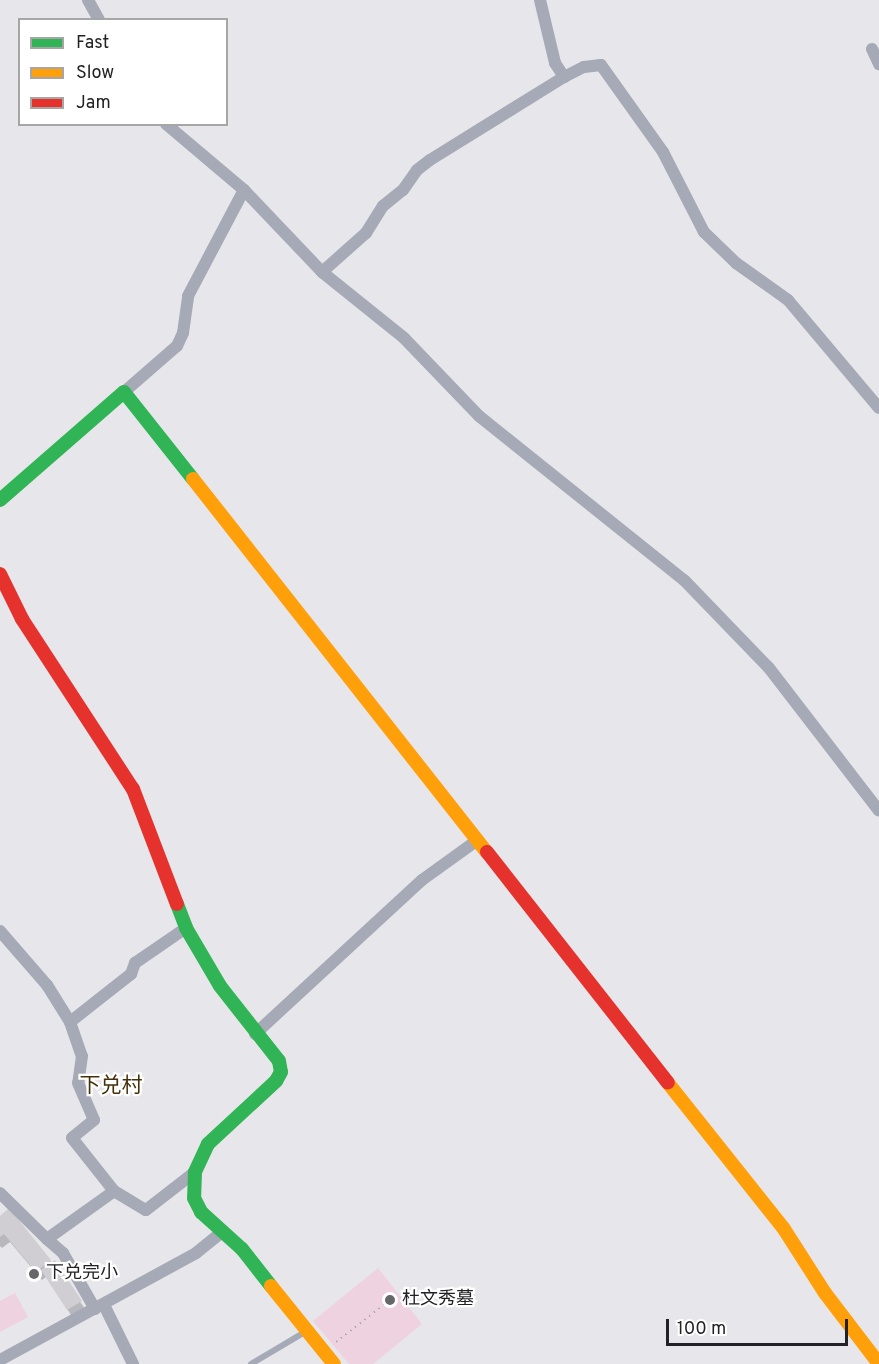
<!DOCTYPE html>
<html>
<head>
<meta charset="utf-8">
<style>
	body { margin:0 }
	#map { position:relative; width:879px; height:1364px; overflow:hidden; background:#e7e6eb; font-family:Overpass,"Noto Sans SC",sans-serif }
	div>[style] { position:absolute }
	.green>* { inset:0; background:#eed2e0 }
	.shadow>* { inset:0; background:#0003 }
	.building>* { inset:0; background:#d0ced2 }
	.path>* { height:2px; margin-top:-1px; transform-origin:0; background:repeating-linear-gradient(90deg,#aaacb4 0 1.5px,transparent 0 6px) }
	.lane>* { height:6px; margin:-3px; padding:0 3px; transform-origin:3px; border-radius:3px; background:#a5aab6 }
	.street>* { height:12px; margin:-6px; padding:0 6px; transform-origin:6px; border-radius:6px; background:#a5aab6 }
	.fast>* { height:14px; margin:-7px; padding:0 7px; transform-origin:7px; border-radius:7px; background:#30b455 }
	.slow>* { height:14px; margin:-7px; padding:0 7px; transform-origin:7px; border-radius:7px; background:#ff9f0a }
	.jam>* { height:14px; margin:-7px; padding:0 7px; transform-origin:7px; border-radius:7px; background:#e5322d }
	.dots>* { width:16px; height:16px; translate:-50% -50%; box-sizing:border-box; border:3px solid #fff; border-radius:50% }
	span { translate:-50% -50%; white-space:nowrap; text-align:center; line-height:1.15; -webkit-text-stroke:4.5px #fff; paint-order:stroke }
	.poi-label { font-size:18px; color:#222124 }
	.left { translate:0 -50%; text-align:left }
	.quarter-label { font-size:21px; color:#45300a }
	.legend { position:absolute; left:18px; top:18px; width:210px; height:108px; box-sizing:border-box; background:#fff; border:2px solid #a7a6a7; margin:0; padding:8px 10px; list-style:none; font-size:18px; color:#222124 }
	.legend li { display:flex; align-items:center; gap:12px; height:30px }
	.legend b { width:30px; border:2px solid #a7a6a7 }
	.scale { position:absolute; left:666px; top:1319px; width:182px; height:27px; box-sizing:border-box; border:3px solid #222124; border-top:0; padding-left:8px; font-size:18px; line-height:21px; white-space:nowrap; color:#222124; -webkit-text-stroke:4px #fff; paint-order:stroke }
</style>
</head>
<body>
<div id="map">
	<div class="green">
		<i style="clip-path:polygon(378px 1268px,422px 1324px,373px 1364px,349px 1364px,313px 1321px)"></i>
		<i style="clip-path:polygon(15px 1293px,28px 1317px,0 1332px,0 1301px)"></i>
	</div>
	<div class="shadow">
		<i style="clip-path:polygon(8px 1211px,50px 1261px,86px 1310px,73px 1318px,46px 1277px,42px 1280px,10px 1242px,2px 1248px,0 1246px,0 1218px)"></i>
	</div>
	<div class="building">
		<i style="clip-path:polygon(9px 1208px,51px 1260px,36px 1272px,4px 1234px,0 1237px,0 1216px)"></i>
		<i style="clip-path:polygon(55px 1260px,82px 1301px,67px 1310px,41px 1270px)"></i>
	</div>
	<div class="path">
		<i style="left:336px;top:1342px;width:63px;rotate:-38deg"></i>
	</div>
	<div class="lane">
		<i style="left:251px;top:1364px;width:63px;rotate:-30.7deg"></i>
	</div>
	<div class="street">
		<i style="left:88px;top:0;width:23px;rotate:61deg"></i>
		<i style="left:540px;top:0;width:65px;rotate:76.6deg"></i>
		<i style="left:555px;top:63px;width:17px;rotate:57deg"></i>
		<i style="left:872px;top:49px;width:17px;rotate:65deg"></i>
		<i style="left:166px;top:124px;width:102px;rotate:40.2deg"></i>
		<i style="left:244px;top:190px;width:113px;rotate:46.4deg"></i>
		<i style="left:322px;top:272px;width:105px;rotate:38.8deg"></i>
		<i style="left:404px;top:338px;width:108px;rotate:46.1deg"></i>
		<i style="left:479px;top:416px;width:263px;rotate:38.7deg"></i>
		<i style="left:684px;top:580px;width:122px;rotate:46deg"></i>
		<i style="left:769px;top:668px;width:180px;rotate:52.4deg"></i>
		<i style="left:322px;top:272px;width:59px;rotate:-41.6deg"></i>
		<i style="left:366px;top:233px;width:32px;rotate:-58deg"></i>
		<i style="left:383px;top:206px;width:26px;rotate:-39deg"></i>
		<i style="left:403px;top:190px;width:24px;rotate:-55deg"></i>
		<i style="left:417px;top:170px;width:16px;rotate:-38deg"></i>
		<i style="left:430px;top:160px;width:158px;rotate:-31.8deg"></i>
		<i style="left:564px;top:77px;width:22px;rotate:-27deg"></i>
		<i style="left:584px;top:67px;width:17px;rotate:-7deg"></i>
		<i style="left:601px;top:65px;width:107px;rotate:54.5deg"></i>
		<i style="left:663px;top:152px;width:90px;rotate:62.9deg"></i>
		<i style="left:704px;top:232px;width:45px;rotate:44.1deg"></i>
		<i style="left:736px;top:263px;width:64px;rotate:35.4deg"></i>
		<i style="left:788px;top:300px;width:141px;rotate:49.9deg"></i>
		<i style="left:124px;top:392px;width:70px;rotate:-41deg"></i>
		<i style="left:177px;top:346px;width:14px;rotate:-65deg"></i>
		<i style="left:183px;top:333px;width:37px;rotate:-82deg"></i>
		<i style="left:188px;top:296px;width:120px;rotate:-62.2deg"></i>
		<i style="left:0;top:931px;width:72px;rotate:49deg"></i>
		<i style="left:47px;top:985px;width:44px;rotate:58.1deg"></i>
		<i style="left:70px;top:1022px;width:36px;rotate:71deg"></i>
		<i style="left:82px;top:1056px;width:27px;rotate:98deg"></i>
		<i style="left:78px;top:1083px;width:40px;rotate:66.6deg"></i>
		<i style="left:94px;top:1120px;width:28px;rotate:141deg"></i>
		<i style="left:72px;top:1138px;width:68px;rotate:51.6deg"></i>
		<i style="left:70px;top:1022px;width:78px;rotate:-38.2deg"></i>
		<i style="left:131px;top:974px;width:12px;rotate:-70deg"></i>
		<i style="left:135px;top:963px;width:62px;rotate:-34.5deg"></i>
		<i style="left:255px;top:1034px;width:227px;rotate:-42.7deg"></i>
		<i style="left:422px;top:880px;width:67px;rotate:-35.8deg"></i>
		<i style="left:0;top:1193px;width:66px;rotate:44.4deg"></i>
		<i style="left:104px;top:1305px;width:66px;rotate:63.8deg"></i>
		<i style="left:95px;top:1309px;width:64px;rotate:-119.7deg"></i>
		<i style="left:63px;top:1253px;width:21px;rotate:-139deg"></i>
		<i style="left:47px;top:1239px;width:82px;rotate:-35.6deg"></i>
		<i style="left:114px;top:1191px;width:37px;rotate:31deg"></i>
		<i style="left:146px;top:1210px;width:62px;rotate:-37.8deg"></i>
		<i style="left:0;top:1360px;width:223px;rotate:-28.6deg"></i>
		<i style="left:196px;top:1253px;width:35px;rotate:-39deg"></i>
	</div>
	<div class="fast">
		<i style="left:0;top:500px;width:164px;rotate:-41.1deg"></i>
		<i style="left:124px;top:392px;width:111px;rotate:51.6deg"></i>
		<i style="left:177px;top:904px;width:26px;rotate:69deg"></i>
		<i style="left:186px;top:928px;width:67px;rotate:59.6deg"></i>
		<i style="left:220px;top:986px;width:95px;rotate:51.8deg"></i>
		<i style="left:279px;top:1061px;width:11px;rotate:80deg"></i>
		<i style="left:281px;top:1072px;width:10px;rotate:119deg"></i>
		<i style="left:276px;top:1081px;width:93px;rotate:137.2deg"></i>
		<i style="left:208px;top:1144px;width:31px;rotate:115deg"></i>
		<i style="left:195px;top:1172px;width:26px;rotate:92deg"></i>
		<i style="left:194px;top:1198px;width:16px;rotate:63deg"></i>
		<i style="left:201px;top:1212px;width:55px;rotate:42.1deg"></i>
		<i style="left:242px;top:1249px;width:47px;rotate:51.9deg"></i>
	</div>
	<div class="slow">
		<i style="left:193px;top:479px;width:475px;rotate:51.8deg"></i>
		<i style="left:668px;top:1083px;width:186px;rotate:51.5deg"></i>
		<i style="left:784px;top:1229px;width:76px;rotate:57.4deg"></i>
		<i style="left:825px;top:1293px;width:89px;rotate:52.7deg"></i>
		<i style="left:271px;top:1286px;width:100px;rotate:51.1deg"></i>
	</div>
	<div class="jam">
		<i style="left:0;top:574px;width:50px;rotate:63.9deg"></i>
		<i style="left:22px;top:619px;width:203px;rotate:56.9deg"></i>
		<i style="left:133px;top:789px;width:123px;rotate:69.1deg"></i>
		<i style="left:487px;top:852px;width:293px;rotate:51.9deg"></i>
	</div>
	<div class="dots">
		<i style="left:34px;top:1274px;background:#67666a"></i>
		<i style="left:390px;top:1300px;background:#67666a"></i>
	</div>
	<div class="poi-label">
		<span class="left" style="left:46px;top:1274px">下兑完小</span>
		<span class="left" style="left:402px;top:1300px">杜文秀墓</span>
	</div>
	<div class="quarter-label">
		<span style="left:111px;top:1087px">下兑村</span>
	</div>
	<ul class="legend">
	<li><b style="height:8px;background:#30b455"></b>Fast</li>
	<li><b style="height:8px;background:#ff9f0a"></b>Slow</li>
	<li><b style="height:8px;background:#e5322d"></b>Jam</li>
	</ul>
	<div class="scale">100 m</div>
</div>
</body>
</html>
